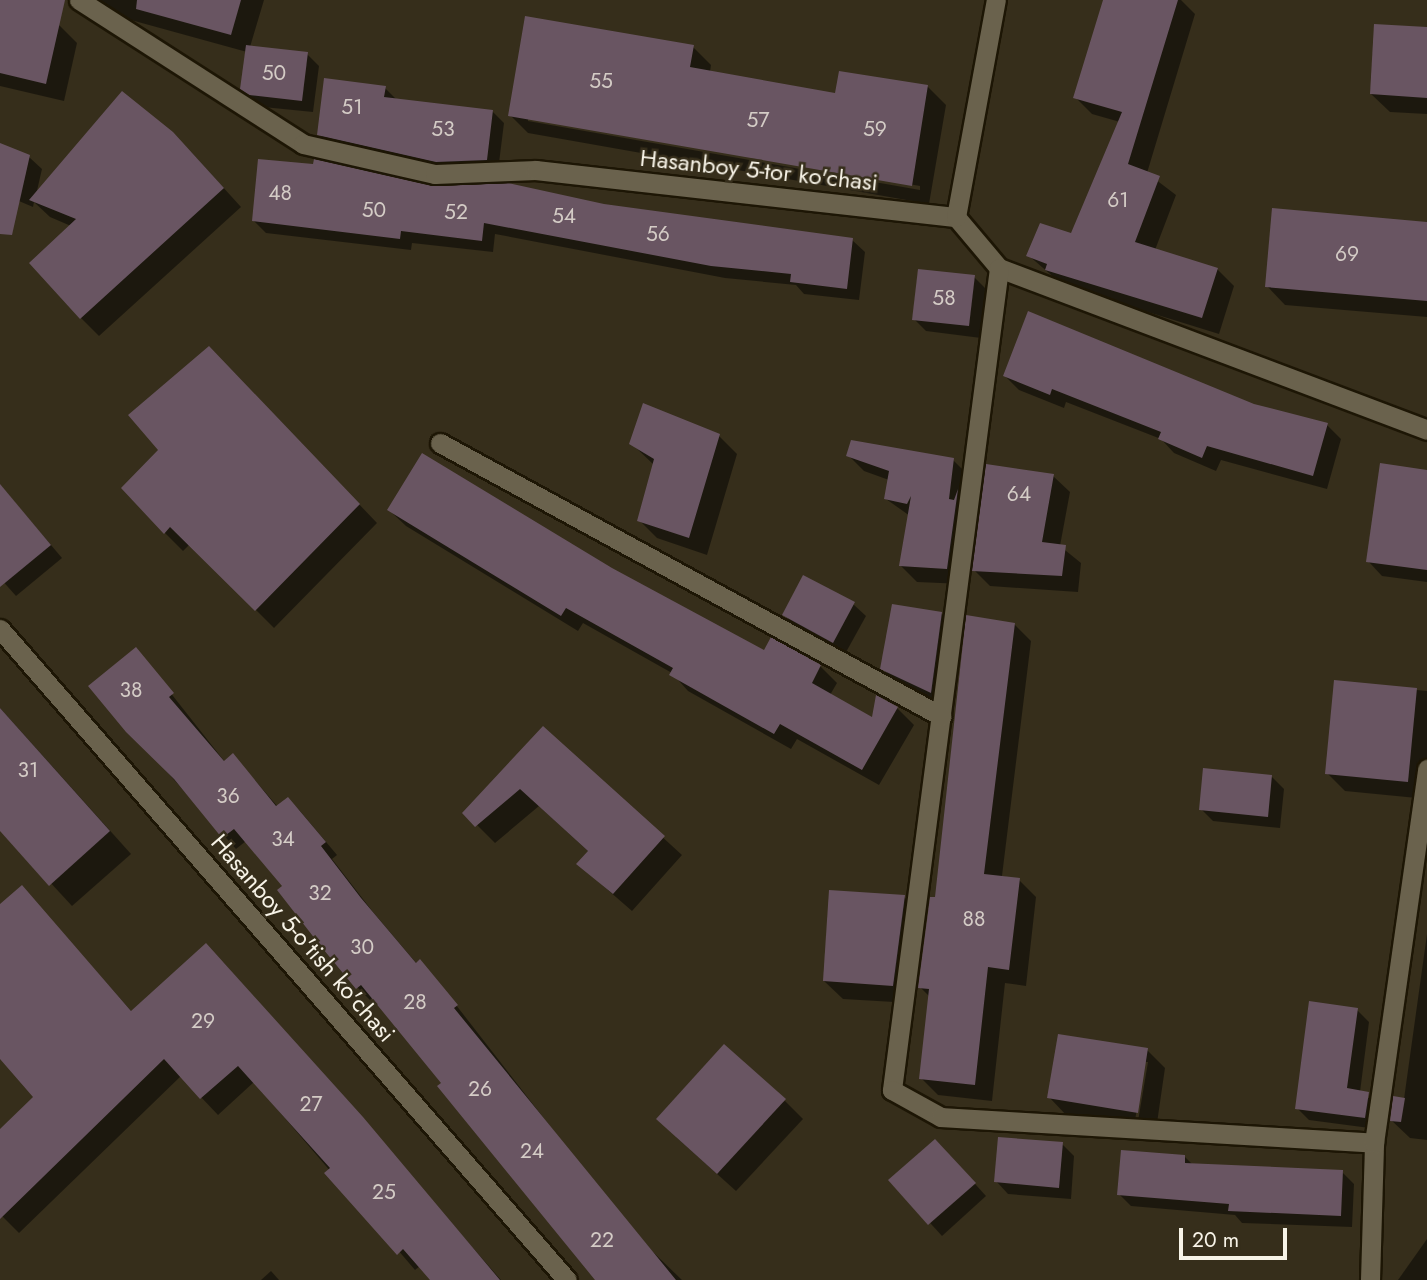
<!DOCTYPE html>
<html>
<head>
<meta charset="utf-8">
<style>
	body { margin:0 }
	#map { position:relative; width:1427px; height:1280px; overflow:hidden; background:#362e1b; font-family:Jost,sans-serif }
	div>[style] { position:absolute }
	.shadow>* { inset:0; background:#0007 }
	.building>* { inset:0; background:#695562 }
	.roads { filter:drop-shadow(2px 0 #1d1605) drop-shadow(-2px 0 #1d1605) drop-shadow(0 2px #1d1605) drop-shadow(0 -2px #1d1605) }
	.service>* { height:19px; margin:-9.5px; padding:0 9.5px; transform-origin:9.5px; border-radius:9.5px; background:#6a624d }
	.minor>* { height:19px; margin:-9.5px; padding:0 9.5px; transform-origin:9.5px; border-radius:9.5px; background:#6a624d }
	span { translate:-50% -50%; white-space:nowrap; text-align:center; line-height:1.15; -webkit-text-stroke:5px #362e1b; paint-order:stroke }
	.number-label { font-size:21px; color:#d4ccc6 }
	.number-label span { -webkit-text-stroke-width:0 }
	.street-label { font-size:24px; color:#f7f3e7 }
	.scale { position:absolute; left:1179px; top:1228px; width:108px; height:32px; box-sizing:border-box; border:4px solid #f7f3e7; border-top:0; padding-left:9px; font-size:21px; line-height:24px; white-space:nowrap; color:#f7f3e7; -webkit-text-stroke:5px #362e1b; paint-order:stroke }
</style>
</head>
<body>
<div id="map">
	<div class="shadow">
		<i style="clip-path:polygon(98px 0,264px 0,250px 47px,307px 54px,319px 66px,313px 112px,263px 107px,255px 101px,242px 88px,247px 52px,120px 17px)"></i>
		<i style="clip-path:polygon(1104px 0,1181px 0,1195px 14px,1147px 173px,1176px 195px,1155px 250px,1217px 269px,1234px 286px,1219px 334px,1064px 286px,1028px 255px,1072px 235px,1120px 122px,1092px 114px,1075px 97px)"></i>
		<i style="clip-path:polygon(0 11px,59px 25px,77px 43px,64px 101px,0 86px)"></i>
		<i style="clip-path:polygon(1427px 28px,1427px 114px,1390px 112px,1371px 94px)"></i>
		<i style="clip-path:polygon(evenodd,693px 47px,711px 65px,710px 72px,836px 95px,928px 87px,946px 105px,929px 204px,528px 133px,510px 115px,693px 47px,528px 117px,920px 186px,920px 190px,528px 121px,528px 117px)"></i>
		<i style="clip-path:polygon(385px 88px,397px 100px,492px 111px,504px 123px,498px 171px,449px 173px,331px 146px,319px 134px)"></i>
		<i style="clip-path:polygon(0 145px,29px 157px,42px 169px,36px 195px,191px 152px,241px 207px,99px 336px,81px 318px,71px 226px,50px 217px,34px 202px,33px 207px,0 193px)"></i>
		<i style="clip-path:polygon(432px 188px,852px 240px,865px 252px,859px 300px,804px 294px,796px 285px,725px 278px,495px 234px,493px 252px,412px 243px,411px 250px,266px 233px,253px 220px)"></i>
		<i style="clip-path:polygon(1427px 224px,1427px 317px,1285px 305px,1267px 286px)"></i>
		<i style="clip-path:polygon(974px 277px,986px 289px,981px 338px,926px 331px,914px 319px)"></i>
		<i style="clip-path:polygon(227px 366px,377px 523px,274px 628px,190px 544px,183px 551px,165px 533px,160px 450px)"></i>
		<i style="clip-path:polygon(1005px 376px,1327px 425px,1341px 439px,1327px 489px,1221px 460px,1216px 471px,1174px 453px,1161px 439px,1066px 402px,1064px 408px,1019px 390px)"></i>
		<i style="clip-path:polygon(719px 436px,737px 454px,707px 555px,657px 538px,639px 520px,654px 465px,631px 443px)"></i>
		<i style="clip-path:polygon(848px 455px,953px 460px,969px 476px,963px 584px,917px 582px,901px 566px,910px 516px,886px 499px,889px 480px,864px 471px)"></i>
		<i style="clip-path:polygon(1427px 472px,1427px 582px,1382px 576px,1368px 561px)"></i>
		<i style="clip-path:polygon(1053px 476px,1070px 492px,1060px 546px,1081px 563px,1078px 592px,990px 586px,974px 570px)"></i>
		<i style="clip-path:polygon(0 485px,62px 558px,16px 596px,0 578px)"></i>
		<i style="clip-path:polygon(389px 510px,611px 570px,764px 653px,820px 666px,837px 683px,830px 695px,873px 720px,897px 708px,914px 725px,879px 785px,797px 739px,791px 749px,688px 691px,672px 673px,583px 623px,578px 631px,406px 526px)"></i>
		<i style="clip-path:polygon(853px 604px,866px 616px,845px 654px,796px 627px,784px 615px)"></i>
		<i style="clip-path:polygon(941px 613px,959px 631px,949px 710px,901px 687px,882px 668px)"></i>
		<i style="clip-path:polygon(1014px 624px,1031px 641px,1002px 876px,1019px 880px,1036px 897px,1026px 986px,1005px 983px,992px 1101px,938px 1095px,921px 1078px,930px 997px,920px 987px,937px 899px)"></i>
		<i style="clip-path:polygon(136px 649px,225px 762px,233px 755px,278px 807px,288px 799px,300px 811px,337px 855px,332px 859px,373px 912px,417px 964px,432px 974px,584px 1170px,653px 1252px,682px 1280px,599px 1280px,373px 997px,370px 1000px,358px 988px,320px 943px,284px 886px,246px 841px,236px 849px,91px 687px)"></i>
		<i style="clip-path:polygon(1336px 682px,1427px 691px,1427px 799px,1345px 791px,1327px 773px)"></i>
		<i style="clip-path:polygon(0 708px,131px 854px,72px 906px,0 828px)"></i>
		<i style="clip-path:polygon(543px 728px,682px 855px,632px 911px,578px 864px,589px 852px,539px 806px,495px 843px,465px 813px)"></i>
		<i style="clip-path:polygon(1272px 777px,1284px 789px,1280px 828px,1213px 821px,1201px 809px)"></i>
		<i style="clip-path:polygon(22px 887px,132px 1012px,223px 962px,501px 1280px,432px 1280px,420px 1266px,415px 1270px,254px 1082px,218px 1115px,181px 1076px,19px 1233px,0 1214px,0 1131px,35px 1097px,0 1056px,0 907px)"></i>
		<i style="clip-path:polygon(904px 897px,922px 915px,911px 1003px,843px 999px,824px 981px)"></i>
		<i style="clip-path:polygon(1427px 934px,1427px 1140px,1410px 1138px,1391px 1120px,1404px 1099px)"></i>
		<i style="clip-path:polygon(1357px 1010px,1369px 1022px,1360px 1092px,1380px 1106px,1377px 1129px,1309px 1120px,1297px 1108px)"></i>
		<i style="clip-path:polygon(evenodd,1147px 1050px,1165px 1068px,1156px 1130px,1067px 1116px,1049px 1097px,1147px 1050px,1144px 1062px,1148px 1062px,1138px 1121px,1135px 1121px,1144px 1062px)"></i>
		<i style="clip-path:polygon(785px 1101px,803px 1119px,736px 1191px,676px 1137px)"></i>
		<i style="clip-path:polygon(1062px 1144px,1074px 1156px,1071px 1199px,1008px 1194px,996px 1181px)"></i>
		<i style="clip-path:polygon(947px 1153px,986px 1196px,942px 1236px,891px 1180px)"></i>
		<i style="clip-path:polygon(1185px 1157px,1193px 1165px,1342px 1172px,1354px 1184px,1352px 1227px,1242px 1223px,1235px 1215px,1131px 1206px,1119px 1194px)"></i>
		<i style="clip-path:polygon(1427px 1239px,1427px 1280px,1398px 1280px)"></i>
		<i style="clip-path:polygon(271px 1271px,279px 1280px,261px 1280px)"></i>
	</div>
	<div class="building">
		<i style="clip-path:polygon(0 0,65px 0,46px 84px,0 73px)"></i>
		<i style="clip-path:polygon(137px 0,241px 0,231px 35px,136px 9px)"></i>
		<i style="clip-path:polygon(1103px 0,1178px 0,1128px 164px,1160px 176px,1135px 242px,1218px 268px,1202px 318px,1045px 270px,1047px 264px,1026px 256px,1040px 223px,1071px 233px,1122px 112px,1073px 98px)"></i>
		<i style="clip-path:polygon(525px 16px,694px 45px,690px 67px,835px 93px,839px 71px,928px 85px,912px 186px,508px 116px)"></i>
		<i style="clip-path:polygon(1374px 24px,1427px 27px,1427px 98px,1370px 94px)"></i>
		<i style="clip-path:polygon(246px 45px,308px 52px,302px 101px,249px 95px,240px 89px)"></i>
		<i style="clip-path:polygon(324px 78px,386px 86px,384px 97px,493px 110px,487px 160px,436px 162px,317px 135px)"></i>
		<i style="clip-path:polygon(122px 91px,173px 132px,224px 188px,80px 319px,29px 263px,76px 219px,29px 200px)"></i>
		<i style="clip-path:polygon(0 143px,30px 155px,12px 235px,0 234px)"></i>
		<i style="clip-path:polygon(258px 159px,313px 164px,314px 159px,433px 186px,508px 183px,604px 204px,853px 238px,847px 289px,790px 282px,791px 274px,711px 266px,484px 223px,482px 241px,401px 231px,400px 239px,252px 221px)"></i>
		<i style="clip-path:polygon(1272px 208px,1427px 222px,1427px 301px,1265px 287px)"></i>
		<i style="clip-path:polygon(918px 269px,975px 275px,969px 326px,912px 320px)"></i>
		<i style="clip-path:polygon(1028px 311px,1254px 404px,1328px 423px,1313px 476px,1207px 446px,1202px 458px,1158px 439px,1161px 432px,1052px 389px,1050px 395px,1003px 376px)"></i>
		<i style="clip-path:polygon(209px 346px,360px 504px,255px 611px,170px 527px,164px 534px,121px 488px,158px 450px,128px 415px)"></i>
		<i style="clip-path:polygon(643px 403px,720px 434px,689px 538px,637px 521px,654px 459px,629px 444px)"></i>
		<i style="clip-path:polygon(851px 440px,954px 458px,949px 499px,954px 500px,958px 489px,947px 569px,899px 566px,911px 496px,907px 504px,884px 499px,889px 471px,846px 456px)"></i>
		<i style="clip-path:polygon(422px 453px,612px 568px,764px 650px,771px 637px,821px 665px,812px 683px,872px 717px,876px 695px,898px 707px,862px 770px,780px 724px,774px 734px,669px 675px,673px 668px,566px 608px,561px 616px,387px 510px)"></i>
		<i style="clip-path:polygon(1380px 463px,1427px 470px,1427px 570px,1366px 562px)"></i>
		<i style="clip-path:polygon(986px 464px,1054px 474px,1042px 542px,1066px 545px,1062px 576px,972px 571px)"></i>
		<i style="clip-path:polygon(0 484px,51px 545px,0 587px)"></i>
		<i style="clip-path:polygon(803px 575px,855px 602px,833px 643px,782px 615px)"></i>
		<i style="clip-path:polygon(892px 604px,942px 612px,931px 693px,880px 669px)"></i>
		<i style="clip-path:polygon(966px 615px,1015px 623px,984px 874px,1020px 878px,1009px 970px,988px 967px,975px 1085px,919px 1079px,929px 989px,918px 988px,930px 897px,935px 897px)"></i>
		<i style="clip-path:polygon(136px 647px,174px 693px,169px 697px,224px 761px,233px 753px,276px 806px,288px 797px,326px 842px,321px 846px,361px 898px,416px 963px,420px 959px,458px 1005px,454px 1008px,676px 1280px,595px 1280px,437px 1086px,441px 1083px,361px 985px,356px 989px,319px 944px,277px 890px,282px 886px,234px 829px,222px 838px,174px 779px,126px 732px,88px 686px)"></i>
		<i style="clip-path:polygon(1334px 680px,1417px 688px,1408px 782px,1325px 774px)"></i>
		<i style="clip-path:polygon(0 708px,110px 831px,49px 886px,0 831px)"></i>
		<i style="clip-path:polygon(543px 726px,665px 836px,613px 894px,576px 864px,588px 851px,520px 789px,475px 827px,462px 813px)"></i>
		<i style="clip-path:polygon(1203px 768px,1272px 775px,1268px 817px,1199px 810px)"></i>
		<i style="clip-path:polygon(22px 885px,131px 1011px,206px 943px,363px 1117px,500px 1280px,430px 1280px,403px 1249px,397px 1255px,324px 1173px,330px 1168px,238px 1066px,200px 1099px,164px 1059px,0 1219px,0 1129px,33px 1097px,0 1059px,0 904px)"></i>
		<i style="clip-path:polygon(829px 890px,905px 895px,893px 986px,823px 981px)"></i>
		<i style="clip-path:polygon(1309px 1001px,1358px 1008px,1347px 1088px,1369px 1092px,1365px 1118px,1295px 1109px)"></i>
		<i style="clip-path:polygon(1058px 1034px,1148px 1048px,1138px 1113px,1047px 1098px)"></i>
		<i style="clip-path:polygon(724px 1044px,786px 1099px,717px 1174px,656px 1119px)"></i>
		<i style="clip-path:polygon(1393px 1096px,1405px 1098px,1401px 1122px,1390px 1121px)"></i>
		<i style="clip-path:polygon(998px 1137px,1063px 1142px,1059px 1188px,994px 1182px)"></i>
		<i style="clip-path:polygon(935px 1139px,976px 1183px,928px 1225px,888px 1180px)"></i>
		<i style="clip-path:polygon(1121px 1150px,1185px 1155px,1185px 1163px,1343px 1170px,1341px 1216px,1228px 1211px,1229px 1204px,1117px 1195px)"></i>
	</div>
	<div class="roads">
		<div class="service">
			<i style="left:1370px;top:1280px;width:137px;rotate:-88.3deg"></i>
		</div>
		<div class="minor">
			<i style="left:79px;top:0;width:266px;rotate:32.7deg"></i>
			<i style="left:303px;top:144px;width:135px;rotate:12.8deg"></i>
			<i style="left:435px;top:174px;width:101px;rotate:-2.3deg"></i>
			<i style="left:536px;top:170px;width:423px;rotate:6.4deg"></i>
			<i style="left:956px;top:217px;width:67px;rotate:49.9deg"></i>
			<i style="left:999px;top:268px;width:458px;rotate:20.7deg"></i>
			<i style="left:956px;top:217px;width:221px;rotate:-79.6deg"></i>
			<i style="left:999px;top:268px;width:829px;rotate:97.42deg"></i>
			<i style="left:892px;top:1090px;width:56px;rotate:28.9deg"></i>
			<i style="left:941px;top:1117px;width:434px;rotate:3.4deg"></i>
			<i style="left:1374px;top:1143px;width:378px;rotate:-81.9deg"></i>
			<i style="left:440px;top:443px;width:571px;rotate:28.59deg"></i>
			<i style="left:0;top:629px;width:863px;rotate:48.95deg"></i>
		</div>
	</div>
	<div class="number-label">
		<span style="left:274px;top:73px">50</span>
		<span style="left:601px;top:81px">55</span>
		<span style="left:352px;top:107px">51</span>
		<span style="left:758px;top:120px">57</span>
		<span style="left:443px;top:129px">53</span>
		<span style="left:875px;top:129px">59</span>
		<span style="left:280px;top:193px">48</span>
		<span style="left:1118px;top:200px">61</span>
		<span style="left:374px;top:210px">50</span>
		<span style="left:456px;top:212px">52</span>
		<span style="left:564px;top:216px">54</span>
		<span style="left:658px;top:234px">56</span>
		<span style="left:1347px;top:254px">69</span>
		<span style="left:944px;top:298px">58</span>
		<span style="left:1019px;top:494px">64</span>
		<span style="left:131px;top:690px">38</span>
		<span style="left:28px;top:770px">31</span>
		<span style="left:228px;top:796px">36</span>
		<span style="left:283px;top:839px">34</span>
		<span style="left:320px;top:893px">32</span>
		<span style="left:974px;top:919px">88</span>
		<span style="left:362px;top:947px">30</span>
		<span style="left:415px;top:1002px">28</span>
		<span style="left:203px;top:1021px">29</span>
		<span style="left:480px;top:1089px">26</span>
		<span style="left:311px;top:1104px">27</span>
		<span style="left:532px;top:1151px">24</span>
		<span style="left:384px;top:1192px">25</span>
		<span style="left:602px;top:1240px">22</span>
	</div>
	<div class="street-label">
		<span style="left:759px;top:170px;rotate:6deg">Hasanboy 5-tor ko'chasi</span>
		<span style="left:303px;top:938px;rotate:49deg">Hasanboy 5-o'tish ko'chasi</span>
	</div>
	<div class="scale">20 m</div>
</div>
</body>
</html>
